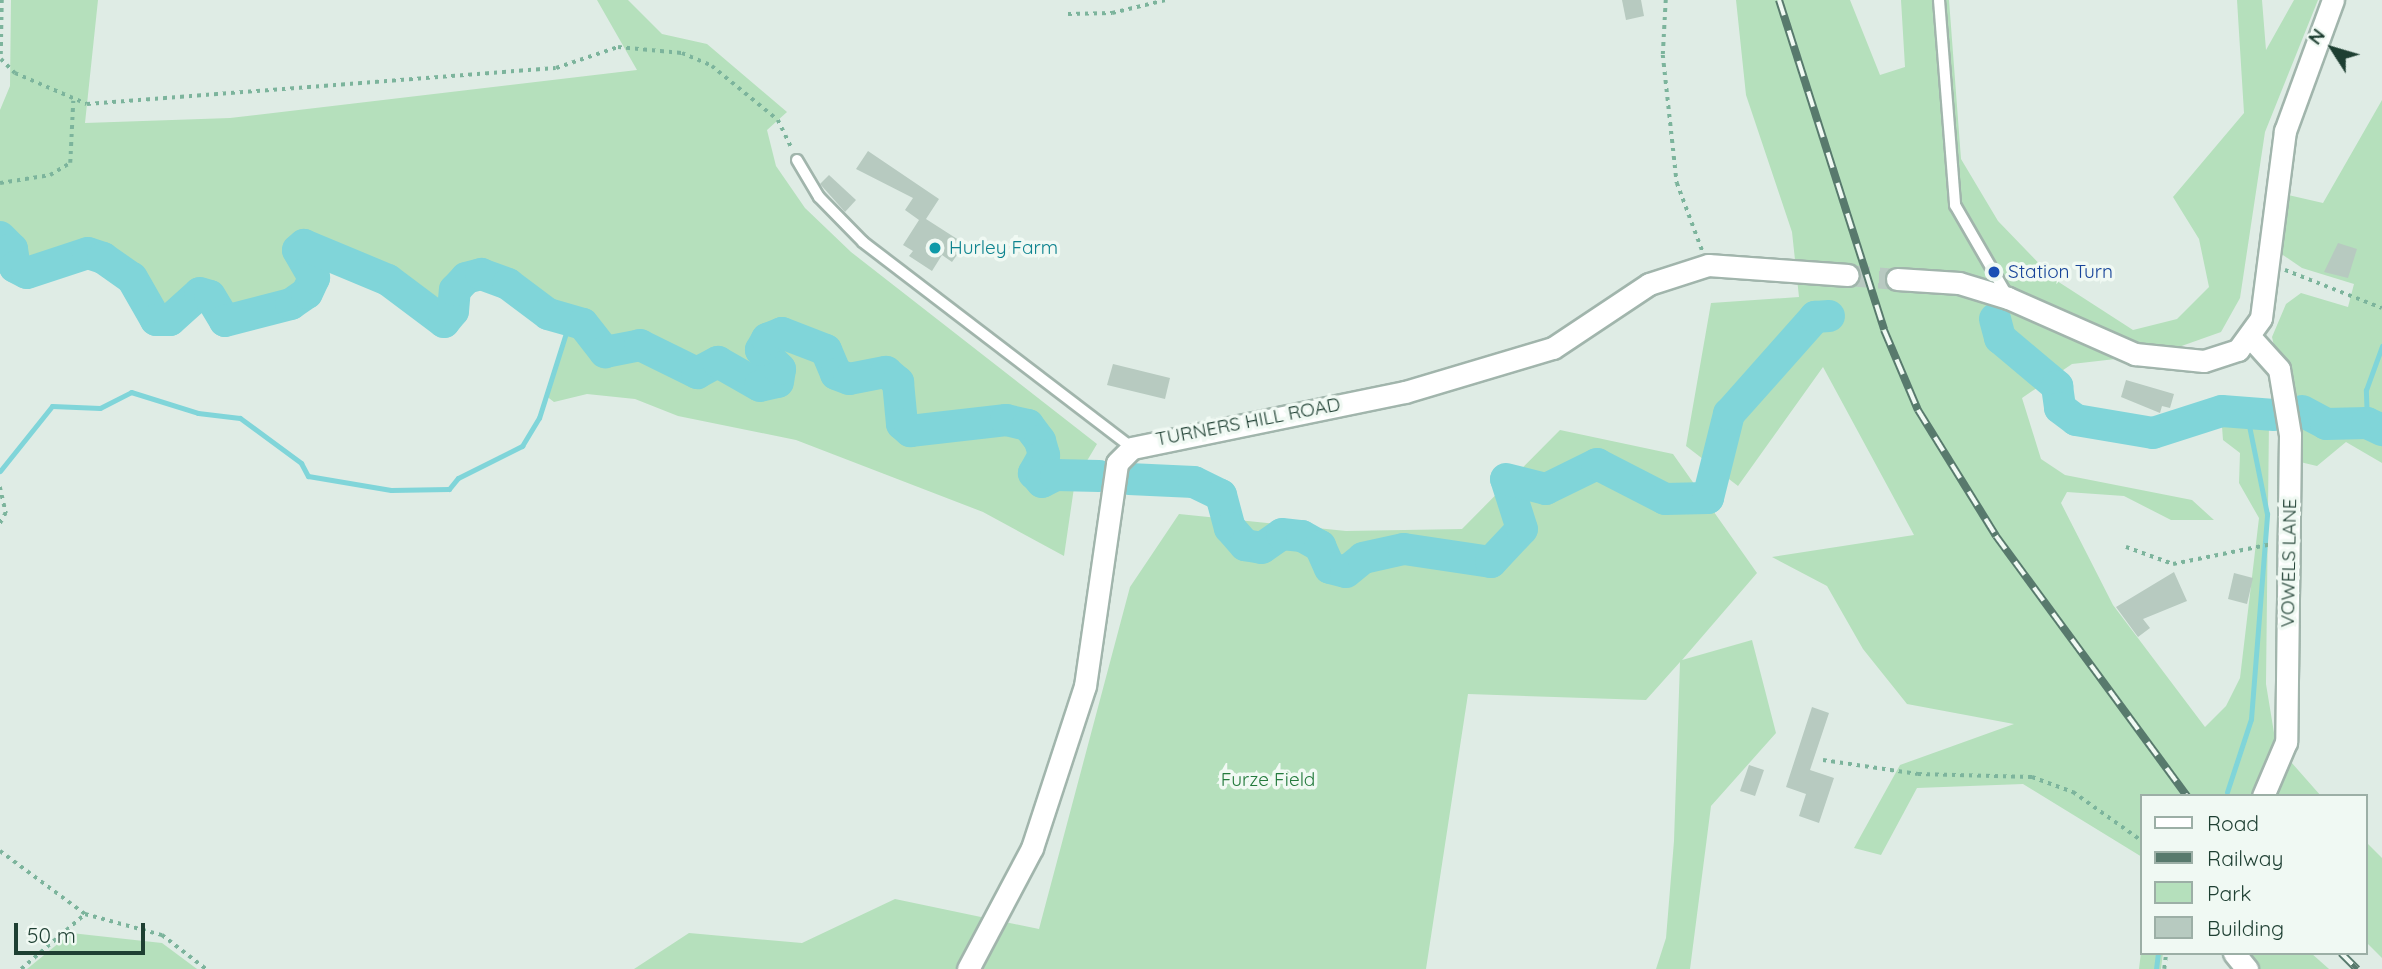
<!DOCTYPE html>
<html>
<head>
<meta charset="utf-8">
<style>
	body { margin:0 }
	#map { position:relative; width:2382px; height:969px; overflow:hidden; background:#dfece5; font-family:Quicksand,sans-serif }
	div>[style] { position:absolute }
	.green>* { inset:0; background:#b5e0bc }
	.stream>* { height:5px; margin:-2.5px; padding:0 2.5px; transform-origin:2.5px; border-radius:2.5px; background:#80d5d9 }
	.river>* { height:32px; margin:-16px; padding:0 16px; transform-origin:16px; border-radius:16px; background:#80d5d9 }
	.building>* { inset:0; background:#b7cac0 }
	.secondary-tunnel>* { height:21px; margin-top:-10.5px; transform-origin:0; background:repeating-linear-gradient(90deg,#b8c9c1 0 21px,transparent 0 31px) }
	.path>* { height:3.5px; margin-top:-1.75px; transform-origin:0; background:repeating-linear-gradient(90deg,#7cb49c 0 3.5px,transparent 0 8.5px) }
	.roads { filter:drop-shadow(2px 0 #a1b5ac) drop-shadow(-2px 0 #a1b5ac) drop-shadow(0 2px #a1b5ac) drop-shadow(0 -2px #a1b5ac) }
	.lane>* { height:10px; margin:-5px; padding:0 5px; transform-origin:5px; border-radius:5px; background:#fff }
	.secondary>* { height:21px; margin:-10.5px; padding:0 10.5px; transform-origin:10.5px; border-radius:10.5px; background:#fff }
	.rail>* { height:8px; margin-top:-4px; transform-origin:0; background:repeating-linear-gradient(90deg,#f0f9f3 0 16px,#587a6d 0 32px); box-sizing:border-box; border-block:2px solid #587a6d }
	.dots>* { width:19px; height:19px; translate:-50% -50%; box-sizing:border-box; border:4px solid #f0f9f3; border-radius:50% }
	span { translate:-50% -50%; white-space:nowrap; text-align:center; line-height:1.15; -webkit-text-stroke:7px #f0f9f3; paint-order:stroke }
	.culture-label { font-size:19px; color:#0d838f }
	.left { translate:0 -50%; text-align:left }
	.transit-label { font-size:19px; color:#164399 }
	.street-label { font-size:19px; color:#1e3f32 }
	.park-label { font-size:19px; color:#237a3c }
	.legend { position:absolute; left:2140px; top:794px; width:228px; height:161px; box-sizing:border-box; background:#f0f9f3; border:2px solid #9cafa6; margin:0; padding:9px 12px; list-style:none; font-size:21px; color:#1e3f32 }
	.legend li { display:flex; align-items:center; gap:14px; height:35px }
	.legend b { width:35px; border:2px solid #9cafa6 }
	.north { position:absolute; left:2298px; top:14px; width:70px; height:70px; -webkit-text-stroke:5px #f0f9f3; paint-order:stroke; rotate:307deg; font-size:19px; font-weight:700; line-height:28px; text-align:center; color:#1e3f32 }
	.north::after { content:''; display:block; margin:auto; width:24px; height:32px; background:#1e3f32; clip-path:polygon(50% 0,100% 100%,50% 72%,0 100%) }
	.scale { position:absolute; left:14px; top:923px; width:131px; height:32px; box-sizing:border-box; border:4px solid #1e3f32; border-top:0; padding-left:9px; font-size:21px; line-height:24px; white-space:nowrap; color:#1e3f32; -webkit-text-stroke:5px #f0f9f3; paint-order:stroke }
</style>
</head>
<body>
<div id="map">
	<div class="green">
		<i style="clip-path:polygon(11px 0,98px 0,85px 123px,230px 118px,637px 70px,597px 0,628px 0,662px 34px,707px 44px,787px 112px,767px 130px,776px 166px,805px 208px,851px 252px,1097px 444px,1075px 481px,1064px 556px,983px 512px,796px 440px,678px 416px,635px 399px,587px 394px,554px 402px,545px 395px,570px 320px,481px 274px,466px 278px,455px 290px,453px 311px,444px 322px,388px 280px,304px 245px,298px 250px,314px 278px,307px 293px,250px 320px,225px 321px,210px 296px,200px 293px,170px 320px,156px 320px,132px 278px,88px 253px,27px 273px,15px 267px,12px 249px,0 237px,0 110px,10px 86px)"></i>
		<i style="clip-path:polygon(1736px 0,1850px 0,1880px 75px,1905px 67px,1901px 0,1949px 0,1961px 159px,1998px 221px,2054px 279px,2133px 330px,2177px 319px,2209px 287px,2199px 239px,2173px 197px,2244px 113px,2237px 0,2262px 0,2266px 50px,2294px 0,2318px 0,2265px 132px,2240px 298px,2221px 332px,2159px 354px,2072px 364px,2022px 398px,2041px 459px,2065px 475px,2192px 500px,2214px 520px,2171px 520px,2124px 496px,2067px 492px,2061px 503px,2113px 605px,2205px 727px,2226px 706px,2240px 678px,2259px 518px,2239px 483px,2240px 453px,2223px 440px,2221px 413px,2269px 421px,2266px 684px,2276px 745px,2321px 796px,2142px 796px,2142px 857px,2023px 784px,1917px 788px,1881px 855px,1854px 848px,1900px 765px,2014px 724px,1907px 704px,1863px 649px,1827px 586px,1772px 557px,1914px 535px,1823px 367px,1738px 486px,1686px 446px,1711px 303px,1799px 297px,1792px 232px,1746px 95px)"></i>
		<i style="clip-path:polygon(2382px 100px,2382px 463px,2346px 442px,2317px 466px,2300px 462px,2272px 337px,2286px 304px,2301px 293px,2348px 307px,2354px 284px,2302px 268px,2280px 253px,2284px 194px,2323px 203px)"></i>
		<i style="clip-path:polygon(1560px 430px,1673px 454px,1757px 573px,1682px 660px,1752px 640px,1776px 733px,1711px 806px,1690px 969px,1656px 969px,1666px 938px,1674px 841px,1680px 662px,1646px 700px,1468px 694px,1426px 969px,634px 969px,689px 933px,802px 943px,895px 899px,1039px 929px,1130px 587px,1179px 514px,1346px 531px,1462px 529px)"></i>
		<i style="clip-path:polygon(2366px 842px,2382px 858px,2382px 958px,2366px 942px)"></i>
		<i style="clip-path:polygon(71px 933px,162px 943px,197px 969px,27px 969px)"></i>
		<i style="clip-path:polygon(2142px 944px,2142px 953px,2163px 953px,2161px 969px,2139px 969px)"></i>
		<i style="clip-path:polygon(2246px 953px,2311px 953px,2329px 969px,2256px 969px)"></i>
	</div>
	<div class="stream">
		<i style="left:2367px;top:423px;width:33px;rotate:-92deg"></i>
		<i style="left:2366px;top:390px;width:47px;rotate:-70deg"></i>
		<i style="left:0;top:471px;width:83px;rotate:-51.3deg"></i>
		<i style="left:52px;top:406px;width:48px;rotate:2.4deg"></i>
		<i style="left:100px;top:408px;width:35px;rotate:-27deg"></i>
		<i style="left:131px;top:392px;width:70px;rotate:17.4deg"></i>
		<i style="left:198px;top:413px;width:42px;rotate:6.8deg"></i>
		<i style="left:240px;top:418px;width:76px;rotate:36.4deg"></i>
		<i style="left:301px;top:463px;width:15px;rotate:62deg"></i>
		<i style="left:308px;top:476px;width:84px;rotate:9.6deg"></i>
		<i style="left:391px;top:490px;width:58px;rotate:-1deg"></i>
		<i style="left:449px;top:489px;width:14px;rotate:-51deg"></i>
		<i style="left:458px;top:478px;width:72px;rotate:-26.6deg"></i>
		<i style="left:522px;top:446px;width:33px;rotate:-59deg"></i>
		<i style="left:539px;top:418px;width:103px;rotate:-72.4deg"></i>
		<i style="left:2227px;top:792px;width:77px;rotate:-71.8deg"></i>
		<i style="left:2251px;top:719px;width:206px;rotate:-85.5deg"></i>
		<i style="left:2267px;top:514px;width:100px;rotate:-101.5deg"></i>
		<i style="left:2156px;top:969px;width:16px;rotate:-83deg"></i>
	</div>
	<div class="river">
		<i style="left:0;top:237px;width:17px;rotate:45deg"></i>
		<i style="left:12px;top:249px;width:18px;rotate:81deg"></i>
		<i style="left:15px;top:267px;width:13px;rotate:27deg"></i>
		<i style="left:27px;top:273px;width:64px;rotate:-18.2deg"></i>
		<i style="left:88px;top:253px;width:16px;rotate:18deg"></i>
		<i style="left:103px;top:258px;width:35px;rotate:35deg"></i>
		<i style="left:132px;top:278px;width:48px;rotate:60.3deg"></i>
		<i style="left:156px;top:320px;width:14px"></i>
		<i style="left:170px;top:320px;width:40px;rotate:-42deg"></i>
		<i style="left:200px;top:293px;width:10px;rotate:17deg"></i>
		<i style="left:210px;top:296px;width:29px;rotate:59deg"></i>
		<i style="left:225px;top:321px;width:68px;rotate:-14.4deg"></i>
		<i style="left:291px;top:304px;width:19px;rotate:-35deg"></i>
		<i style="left:307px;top:293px;width:17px;rotate:-65deg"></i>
		<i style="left:314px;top:278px;width:32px;rotate:-120deg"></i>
		<i style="left:298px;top:250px;width:8px;rotate:-40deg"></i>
		<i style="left:304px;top:245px;width:91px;rotate:22.6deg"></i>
		<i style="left:388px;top:280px;width:70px;rotate:36.9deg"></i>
		<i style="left:444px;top:322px;width:14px;rotate:-51deg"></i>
		<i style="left:453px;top:311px;width:21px;rotate:-85deg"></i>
		<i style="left:455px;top:290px;width:16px;rotate:-47deg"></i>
		<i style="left:466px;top:278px;width:16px;rotate:-15deg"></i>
		<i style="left:481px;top:274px;width:29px;rotate:20deg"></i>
		<i style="left:508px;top:284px;width:50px;rotate:36.9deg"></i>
		<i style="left:548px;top:314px;width:36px;rotate:16deg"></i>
		<i style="left:583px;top:324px;width:36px;rotate:52deg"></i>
		<i style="left:605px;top:352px;width:36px;rotate:-11deg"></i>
		<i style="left:640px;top:345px;width:64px;rotate:26.2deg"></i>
		<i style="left:697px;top:373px;width:24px;rotate:-28deg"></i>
		<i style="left:718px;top:362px;width:48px;rotate:29.7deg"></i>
		<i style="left:760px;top:386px;width:18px;rotate:-13deg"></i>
		<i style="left:778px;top:382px;width:13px;rotate:-81deg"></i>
		<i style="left:780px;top:369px;width:27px;rotate:-135deg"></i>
		<i style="left:761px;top:350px;width:13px;rotate:-61deg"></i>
		<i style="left:767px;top:339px;width:16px;rotate:-22deg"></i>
		<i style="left:782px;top:333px;width:47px;rotate:21.1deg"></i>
		<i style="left:826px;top:350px;width:26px;rotate:67deg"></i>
		<i style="left:836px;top:374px;width:14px;rotate:21deg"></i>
		<i style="left:849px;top:379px;width:38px;rotate:-11deg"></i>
		<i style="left:886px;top:372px;width:16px;rotate:40deg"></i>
		<i style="left:898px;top:382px;width:42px;rotate:84.6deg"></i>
		<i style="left:902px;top:424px;width:11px;rotate:41deg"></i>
		<i style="left:910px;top:431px;width:97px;rotate:-6.5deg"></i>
		<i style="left:1006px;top:420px;width:23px;rotate:13deg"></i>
		<i style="left:1028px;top:425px;width:20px;rotate:53deg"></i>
		<i style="left:1040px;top:441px;width:15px;rotate:74deg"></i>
		<i style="left:1044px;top:455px;width:21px;rotate:119deg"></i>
		<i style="left:1034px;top:473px;width:12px;rotate:48deg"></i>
		<i style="left:1042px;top:482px;width:16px;rotate:-27deg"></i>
		<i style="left:1056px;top:475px;width:43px;rotate:1.3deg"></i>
		<i style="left:1995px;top:319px;width:20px;rotate:75deg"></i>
		<i style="left:2000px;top:338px;width:75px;rotate:40.1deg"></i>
		<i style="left:2057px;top:386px;width:22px;rotate:82deg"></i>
		<i style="left:2060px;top:408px;width:20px;rotate:37deg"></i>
		<i style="left:2076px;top:420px;width:78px;rotate:9.6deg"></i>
		<i style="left:2153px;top:433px;width:72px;rotate:-17.7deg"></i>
		<i style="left:2222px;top:411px;width:52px;rotate:4.4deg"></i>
		<i style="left:2302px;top:411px;width:27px;rotate:28deg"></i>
		<i style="left:2326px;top:424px;width:41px;rotate:-1.4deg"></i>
		<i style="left:2367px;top:423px;width:17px;rotate:25deg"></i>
		<i style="left:1129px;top:479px;width:65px;rotate:2.6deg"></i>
		<i style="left:1194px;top:482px;width:30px;rotate:26deg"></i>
		<i style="left:1221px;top:495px;width:34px;rotate:75deg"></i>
		<i style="left:1230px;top:528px;width:23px;rotate:49deg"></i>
		<i style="left:1245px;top:545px;width:17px;rotate:10deg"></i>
		<i style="left:1262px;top:548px;width:24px;rotate:-35deg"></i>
		<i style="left:1282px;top:534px;width:20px;rotate:6deg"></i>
		<i style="left:1302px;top:536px;width:21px;rotate:29deg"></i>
		<i style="left:1320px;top:546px;width:24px;rotate:66deg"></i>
		<i style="left:1330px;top:568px;width:16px;rotate:14deg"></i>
		<i style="left:1346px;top:572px;width:22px;rotate:-39deg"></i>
		<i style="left:1363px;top:558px;width:42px;rotate:-12.4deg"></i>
		<i style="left:1404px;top:549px;width:88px;rotate:8.5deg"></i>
		<i style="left:1491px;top:562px;width:45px;rotate:-46.8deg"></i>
		<i style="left:1522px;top:529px;width:52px;rotate:-107.7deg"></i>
		<i style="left:1506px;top:479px;width:41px;rotate:14deg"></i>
		<i style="left:1546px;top:489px;width:57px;rotate:-26.1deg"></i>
		<i style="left:1597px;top:464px;width:76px;rotate:27.2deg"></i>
		<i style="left:1665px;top:499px;width:43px;rotate:-1.3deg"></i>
		<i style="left:1708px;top:498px;width:87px;rotate:-76deg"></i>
		<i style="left:1729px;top:414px;width:130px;rotate:-48.4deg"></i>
		<i style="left:1815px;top:317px;width:14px;rotate:-4deg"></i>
	</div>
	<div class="building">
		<i style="clip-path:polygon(1622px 0,1641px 0,1644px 16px,1626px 20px)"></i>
		<i style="clip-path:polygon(868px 151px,939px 199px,926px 219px,965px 244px,952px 262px,942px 255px,932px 271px,909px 256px,913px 251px,903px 245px,919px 220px,905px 210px,913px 198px,856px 169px)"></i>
		<i style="clip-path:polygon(829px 175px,856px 200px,845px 212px,820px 184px)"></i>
		<i style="clip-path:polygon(2338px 243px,2357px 249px,2348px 278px,2324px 272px)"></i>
		<i style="clip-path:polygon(1113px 364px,1170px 378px,1165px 399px,1107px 385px)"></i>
		<i style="clip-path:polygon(2126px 380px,2174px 394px,2170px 408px,2162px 406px,2160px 413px,2121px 397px)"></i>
		<i style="clip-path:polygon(2174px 572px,2187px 601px,2143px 619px,2150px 628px,2138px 637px,2116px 607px)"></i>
		<i style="clip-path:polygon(2234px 573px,2253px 578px,2247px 604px,2228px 599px)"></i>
		<i style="clip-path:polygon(1812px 707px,1829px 713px,1810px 770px,1834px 778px,1819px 823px,1799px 816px,1806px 794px,1786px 787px)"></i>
		<i style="clip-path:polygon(1749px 765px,1764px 770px,1755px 796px,1740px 791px)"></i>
	</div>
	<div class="secondary-tunnel">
		<i style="left:1848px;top:275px;width:49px;rotate:4.7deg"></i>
	</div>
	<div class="path">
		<i style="left:2px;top:0;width:59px;rotate:91deg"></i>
		<i style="left:1px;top:59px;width:20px;rotate:45deg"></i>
		<i style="left:15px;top:73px;width:78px;rotate:23.3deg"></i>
		<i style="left:87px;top:104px;width:470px;rotate:-4.4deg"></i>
		<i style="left:556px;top:68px;width:65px;rotate:-18.7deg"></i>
		<i style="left:618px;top:47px;width:64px;rotate:5.4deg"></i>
		<i style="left:682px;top:53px;width:33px;rotate:23deg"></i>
		<i style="left:712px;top:66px;width:85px;rotate:39.3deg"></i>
		<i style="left:778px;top:120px;width:32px;rotate:64deg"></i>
		<i style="left:1666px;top:0;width:55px;rotate:93.1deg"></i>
		<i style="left:1663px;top:55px;width:129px;rotate:83.8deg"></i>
		<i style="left:1677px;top:183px;width:72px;rotate:69.5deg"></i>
		<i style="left:1068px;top:14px;width:44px;rotate:-1.3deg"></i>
		<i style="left:1112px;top:13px;width:56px;rotate:-13.5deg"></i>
		<i style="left:0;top:183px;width:51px;rotate:-9.1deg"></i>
		<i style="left:50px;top:175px;width:23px;rotate:-31deg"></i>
		<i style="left:70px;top:163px;width:62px;rotate:-87.2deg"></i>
		<i style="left:2285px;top:270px;width:104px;rotate:21.4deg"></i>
		<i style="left:0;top:487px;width:27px;rotate:77deg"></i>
		<i style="left:6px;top:513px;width:13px;rotate:119deg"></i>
		<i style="left:2126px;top:547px;width:50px;rotate:19.9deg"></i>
		<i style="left:2173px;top:564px;width:101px;rotate:-11.4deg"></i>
		<i style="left:1823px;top:760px;width:96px;rotate:8.4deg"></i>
		<i style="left:1918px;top:774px;width:114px;rotate:1.5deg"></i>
		<i style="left:2032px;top:777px;width:44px;rotate:20.1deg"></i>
		<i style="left:2073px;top:792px;width:85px;rotate:35.4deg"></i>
		<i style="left:0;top:851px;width:106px;rotate:36.5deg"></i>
		<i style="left:85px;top:914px;width:80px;rotate:15.3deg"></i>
		<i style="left:162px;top:935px;width:56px;rotate:37.7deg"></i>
		<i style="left:21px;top:969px;width:84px;rotate:-40.7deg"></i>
		<i style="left:2164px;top:969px;width:16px;rotate:-83deg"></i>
	</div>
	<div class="roads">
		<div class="lane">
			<i style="left:1939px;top:0;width:206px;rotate:85.5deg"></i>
			<i style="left:1955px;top:205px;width:104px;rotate:60deg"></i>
			<i style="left:797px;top:160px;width:43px;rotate:59.3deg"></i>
			<i style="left:819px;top:197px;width:63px;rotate:45.6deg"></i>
			<i style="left:863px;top:242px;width:339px;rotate:37.4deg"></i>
		</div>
		<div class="secondary">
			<i style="left:1897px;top:279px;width:62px;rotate:3.7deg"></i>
			<i style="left:1959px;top:283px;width:51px;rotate:17deg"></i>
			<i style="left:2008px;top:298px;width:139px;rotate:23.8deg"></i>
			<i style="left:2135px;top:354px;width:69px;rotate:5.8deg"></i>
			<i style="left:2204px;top:361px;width:36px;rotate:-18deg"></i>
			<i style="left:2238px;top:350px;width:39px;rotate:-54deg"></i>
			<i style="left:2261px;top:318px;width:189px;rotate:-82.7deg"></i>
			<i style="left:2285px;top:131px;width:140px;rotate:-69.9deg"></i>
			<i style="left:2251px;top:338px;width:42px;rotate:47.9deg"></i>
			<i style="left:2279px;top:369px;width:67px;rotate:80.5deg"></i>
			<i style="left:2290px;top:435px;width:307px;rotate:90.7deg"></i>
			<i style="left:2286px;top:742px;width:59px;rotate:113.1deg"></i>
			<i style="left:2234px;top:953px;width:21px;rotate:51deg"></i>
			<i style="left:968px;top:969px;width:137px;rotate:-62.1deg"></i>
			<i style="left:1032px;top:848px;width:170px;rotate:-71.9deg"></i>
			<i style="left:1085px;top:686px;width:225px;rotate:-81.8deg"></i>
			<i style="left:1117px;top:463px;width:21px;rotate:-45deg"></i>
			<i style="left:1132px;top:448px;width:279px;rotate:-11.6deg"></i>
			<i style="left:1405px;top:392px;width:154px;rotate:-16.6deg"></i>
			<i style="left:1553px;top:348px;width:115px;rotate:-33.7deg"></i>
			<i style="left:1649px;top:284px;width:62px;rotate:-17.9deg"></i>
			<i style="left:1708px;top:265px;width:140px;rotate:4.1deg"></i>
		</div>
	</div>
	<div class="rail">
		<i style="left:1779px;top:0;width:346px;rotate:72.3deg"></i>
		<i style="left:1884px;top:330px;width:87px;rotate:67deg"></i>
		<i style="left:1918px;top:410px;width:148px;rotate:58.2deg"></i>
		<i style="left:1996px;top:536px;width:323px;rotate:53.7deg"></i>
		<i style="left:2341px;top:953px;width:23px;rotate:45deg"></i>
	</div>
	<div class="dots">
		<i style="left:935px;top:248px;background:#0f9aa8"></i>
		<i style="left:1994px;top:272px;background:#1a4fb4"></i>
	</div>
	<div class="culture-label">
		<span class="left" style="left:949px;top:248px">Hurley Farm</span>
	</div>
	<div class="transit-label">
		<span class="left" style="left:2008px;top:272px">Station Turn</span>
	</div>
	<div class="street-label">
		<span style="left:1248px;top:422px;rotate:-11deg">TURNERS HILL ROAD</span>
		<span style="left:2289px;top:563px;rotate:-89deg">VOWELS LANE</span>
	</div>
	<div class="park-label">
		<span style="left:1268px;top:780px">Furze Field</span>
	</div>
	<ul class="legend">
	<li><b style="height:9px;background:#fff"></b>Road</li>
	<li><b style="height:9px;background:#587a6d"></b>Railway</li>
	<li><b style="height:19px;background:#b5e0bc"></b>Park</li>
	<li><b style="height:19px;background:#b7cac0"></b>Building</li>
	</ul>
	<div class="north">N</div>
	<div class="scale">50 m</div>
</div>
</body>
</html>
